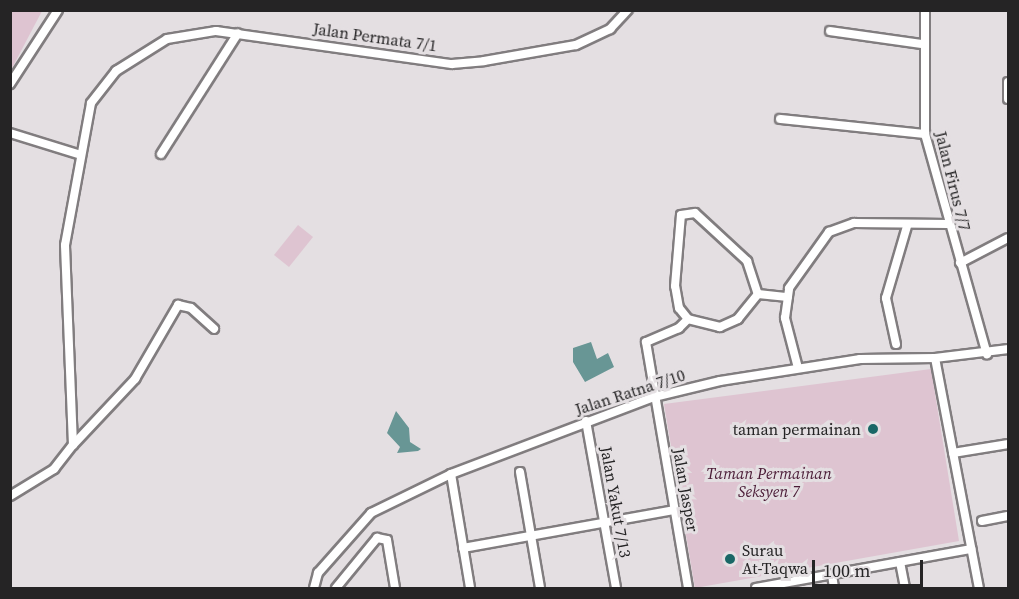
<!DOCTYPE html>
<html>
<head>
<meta charset="utf-8">
<style>
	body { margin:0 }
	#map { position:relative; width:1019px; height:599px; overflow:hidden; background:#e4dfe2; font-family:"Source Serif 4",serif }
	div>[style] { position:absolute }
	.green>* { inset:0; background:#dec4d1 }
	.water>* { inset:0; background:#689695 }
	.roads { filter:drop-shadow(2px 0 #817d7f) drop-shadow(-2px 0 #817d7f) drop-shadow(0 2px #817d7f) drop-shadow(0 -2px #817d7f) }
	.minor>* { height:8px; margin:-4px; padding:0 4px; transform-origin:4px; border-radius:4px; background:#fff }
	.dots>* { width:16px; height:16px; translate:-50% -50%; box-sizing:border-box; border:3px solid #e4dfe2; border-radius:50% }
	span { translate:-50% -50%; white-space:nowrap; text-align:center; line-height:1.15; -webkit-text-stroke:6px #e4dfe2; paint-order:stroke }
	.street-label { font-size:16px; color:#252425 }
	.poi-label { font-size:16px; color:#252425 }
	.right { translate:-100% -50%; text-align:right }
	.left { translate:0 -50%; text-align:left }
	.park-label { font-size:16px; color:#4a1b36; font-style:italic }
	.frame { position:absolute; inset:0; border:12px solid #252425; pointer-events:none }
	.scale { position:absolute; left:812px; top:560px; width:111px; height:27px; box-sizing:border-box; border:3px solid #252425; border-top:0; padding-left:8px; font-size:18px; line-height:21px; white-space:nowrap; color:#252425; -webkit-text-stroke:4px #e4dfe2; paint-order:stroke }
</style>
</head>
<body>
<div id="map">
	<div class="green">
		<i style="clip-path:polygon(11px 10px,42px 11px,11px 70px,10px 11px)"></i>
		<i style="clip-path:polygon(298px 225px,313px 237px,289px 267px,274px 255px)"></i>
		<i style="clip-path:polygon(931px 369px,959px 541px,695px 588px,664px 404px)"></i>
	</div>
	<div class="water">
		<i style="clip-path:polygon(591px 342px,597px 359px,608px 353px,614px 367px,585px 382px,573px 362px,573px 348px)"></i>
		<i style="clip-path:polygon(396px 411px,409px 428px,410px 442px,421px 449px,418px 451px,397px 453px,400px 447px,387px 433px)"></i>
	</div>
	<div class="roads">
		<div class="minor">
			<i style="left:925px;top:10px;width:124px;rotate:90deg"></i>
			<i style="left:925px;top:134px;width:229px;rotate:74.3deg"></i>
			<i style="left:830px;top:31px;width:92px;rotate:8.1deg"></i>
			<i style="left:1008px;top:82px;width:17px;rotate:90deg"></i>
			<i style="left:10px;top:84px;width:88px;rotate:-57deg"></i>
			<i style="left:780px;top:119px;width:146px;rotate:5.9deg"></i>
			<i style="left:10px;top:133px;width:71px;rotate:17.2deg"></i>
			<i style="left:161px;top:154px;width:143px;rotate:-57.5deg"></i>
			<i style="left:960px;top:263px;width:54px;rotate:-27.5deg"></i>
			<i style="left:758px;top:294px;width:32px;rotate:129deg"></i>
			<i style="left:738px;top:319px;width:20px;rotate:156deg"></i>
			<i style="left:720px;top:327px;width:33px;rotate:-166deg"></i>
			<i style="left:688px;top:319px;width:14px;rotate:-129deg"></i>
			<i style="left:679px;top:308px;width:22px;rotate:-100deg"></i>
			<i style="left:675px;top:286px;width:71px;rotate:-85.2deg"></i>
			<i style="left:681px;top:215px;width:14px;rotate:-8deg"></i>
			<i style="left:695px;top:213px;width:71px;rotate:42.7deg"></i>
			<i style="left:747px;top:261px;width:35px;rotate:72deg"></i>
			<i style="left:758px;top:294px;width:30px;rotate:6deg"></i>
			<i style="left:688px;top:319px;width:13px;rotate:135deg"></i>
			<i style="left:679px;top:328px;width:36px;rotate:157deg"></i>
			<i style="left:646px;top:342px;width:250px;rotate:80.3deg"></i>
			<i style="left:896px;top:344px;width:47px;rotate:-102.3deg"></i>
			<i style="left:886px;top:298px;width:75px;rotate:-73.7deg"></i>
			<i style="left:935px;top:358px;width:234px;rotate:79.2deg"></i>
			<i style="left:798px;top:368px;width:52px;rotate:-104.6deg"></i>
			<i style="left:785px;top:318px;width:30px;rotate:-82deg"></i>
			<i style="left:789px;top:288px;width:69px;rotate:-54.5deg"></i>
			<i style="left:829px;top:232px;width:27px;rotate:-20deg"></i>
			<i style="left:854px;top:223px;width:94px;rotate:0.6deg"></i>
			<i style="left:586px;top:421px;width:170px;rotate:79.8deg"></i>
			<i style="left:73px;top:445px;width:91px;rotate:-46.8deg"></i>
			<i style="left:135px;top:379px;width:86px;rotate:-59.8deg"></i>
			<i style="left:178px;top:305px;width:13px;rotate:13deg"></i>
			<i style="left:191px;top:308px;width:31px;rotate:42deg"></i>
			<i style="left:953px;top:453px;width:56px;rotate:-9.3deg"></i>
			<i style="left:520px;top:472px;width:118px;rotate:80.2deg"></i>
			<i style="left:451px;top:474px;width:116px;rotate:80.5deg"></i>
			<i style="left:10px;top:496px;width:52px;rotate:-31.5deg"></i>
			<i style="left:54px;top:469px;width:31px;rotate:-52deg"></i>
			<i style="left:73px;top:445px;width:200px;rotate:-92.3deg"></i>
			<i style="left:65px;top:245px;width:144px;rotate:-79.6deg"></i>
			<i style="left:91px;top:103px;width:41px;rotate:-52deg"></i>
			<i style="left:116px;top:71px;width:60px;rotate:-32.1deg"></i>
			<i style="left:167px;top:39px;width:50px;rotate:-9.3deg"></i>
			<i style="left:216px;top:31px;width:238px;rotate:8deg"></i>
			<i style="left:452px;top:64px;width:32px;rotate:-5deg"></i>
			<i style="left:484px;top:61px;width:93px;rotate:-9.9deg"></i>
			<i style="left:576px;top:45px;width:38px;rotate:-25deg"></i>
			<i style="left:610px;top:29px;width:26px;rotate:-47deg"></i>
			<i style="left:982px;top:521px;width:26px;rotate:-11deg"></i>
			<i style="left:463px;top:548px;width:214px;rotate:-10.2deg"></i>
			<i style="left:900px;top:562px;width:26px;rotate:79deg"></i>
			<i style="left:832px;top:575px;width:13px;rotate:81deg"></i>
			<i style="left:314px;top:588px;width:16px;rotate:-75deg"></i>
			<i style="left:318px;top:573px;width:80px;rotate:-48.5deg"></i>
			<i style="left:371px;top:513px;width:89px;rotate:-26deg"></i>
			<i style="left:451px;top:474px;width:217px;rotate:-20.8deg"></i>
			<i style="left:654px;top:397px;width:68px;rotate:-13.6deg"></i>
			<i style="left:720px;top:381px;width:142px;rotate:-8.9deg"></i>
			<i style="left:860px;top:359px;width:75px;rotate:-0.8deg"></i>
			<i style="left:935px;top:358px;width:74px;rotate:-7deg"></i>
			<i style="left:336px;top:588px;width:65px;rotate:-50.6deg"></i>
			<i style="left:377px;top:538px;width:10px;rotate:11deg"></i>
			<i style="left:387px;top:540px;width:49px;rotate:80.5deg"></i>
			<i style="left:756px;top:588px;width:219px;rotate:-10.3deg"></i>
		</div>
	</div>
	<div class="dots">
		<i style="left:873px;top:429px;background:#196766"></i>
		<i style="left:730px;top:559px;background:#196766"></i>
	</div>
	<div class="street-label">
		<span style="left:375px;top:37px;rotate:8deg">Jalan Permata 7/1</span>
		<span style="left:953px;top:181px;rotate:76deg">Jalan Firus 7/7</span>
		<span style="left:630px;top:392px;rotate:-18deg">Jalan Ratna 7/10</span>
		<span style="left:686px;top:490px;rotate:80deg">Jalan Jasper</span>
		<span style="left:616px;top:502px;rotate:80deg">Jalan Yakut 7/13</span>
	</div>
	<div class="poi-label">
		<span class="right" style="left:861px;top:429px">taman permainan</span>
		<span class="left" style="left:742px;top:559px">Surau<br>At-Taqwa</span>
	</div>
	<div class="park-label">
		<span style="left:769px;top:482px">Taman Permainan<br>Seksyen 7</span>
	</div>
	<div class="frame"></div>
	<div class="scale">100 m</div>
</div>
</body>
</html>
